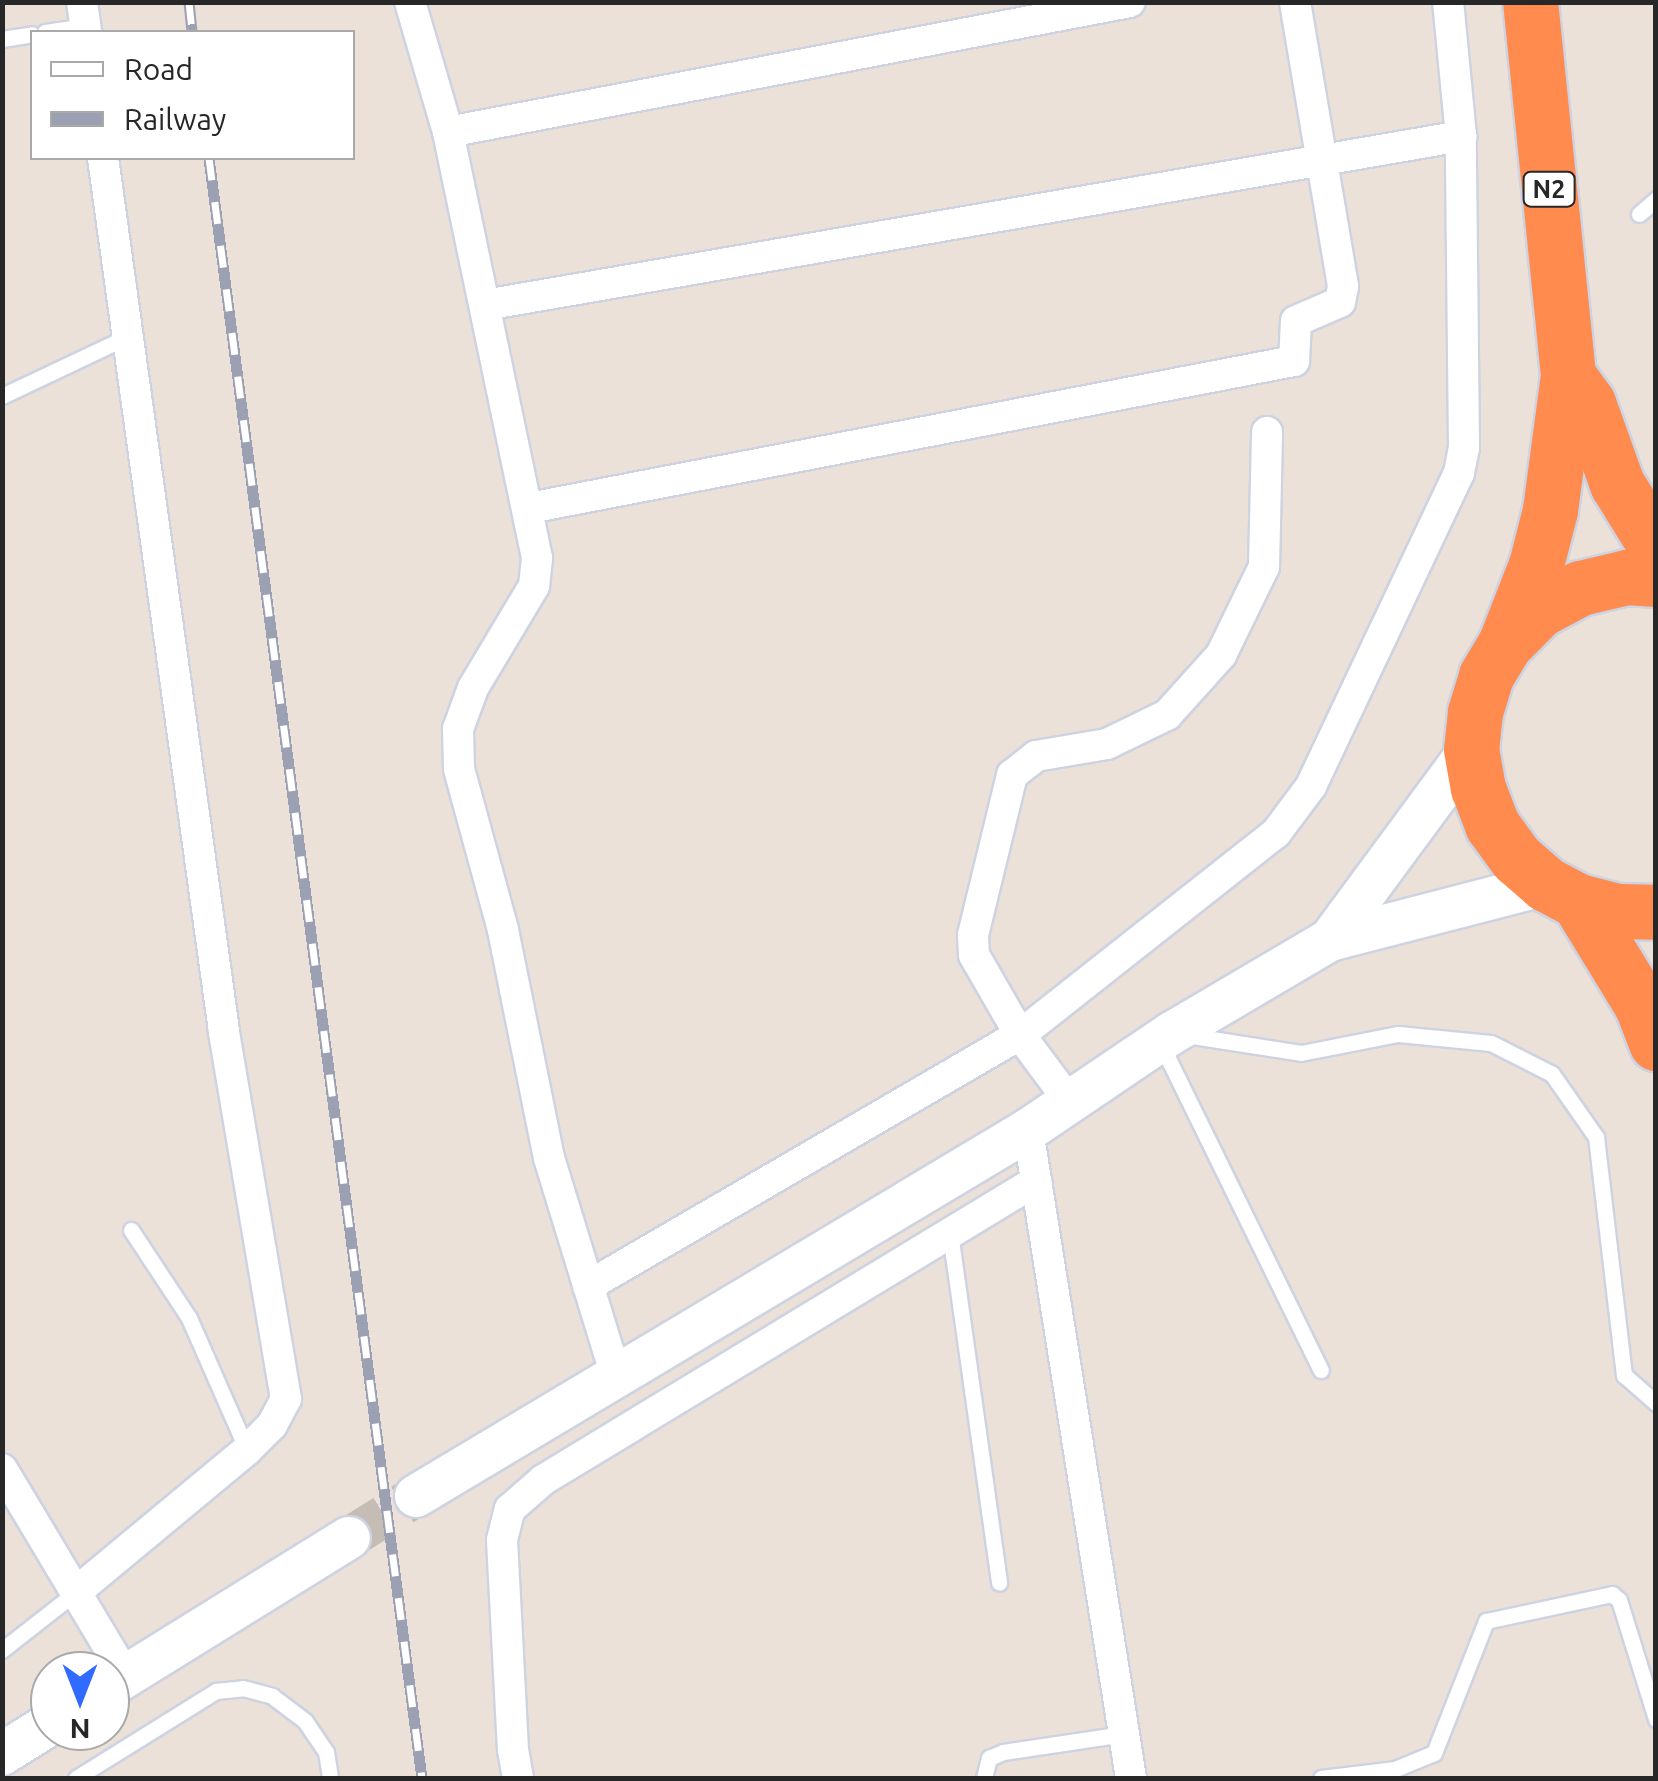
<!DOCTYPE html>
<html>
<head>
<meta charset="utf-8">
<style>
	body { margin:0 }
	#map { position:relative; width:1658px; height:1781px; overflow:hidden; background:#ebe1d8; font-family:Ubuntu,sans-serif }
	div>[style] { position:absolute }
	.secondary-tunnel>* { height:42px; margin-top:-21px; transform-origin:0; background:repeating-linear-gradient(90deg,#c4bcb5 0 42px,transparent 0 63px) }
	.roads { filter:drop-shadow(2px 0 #cdd3e1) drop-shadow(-2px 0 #cdd3e1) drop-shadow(0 2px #cdd3e1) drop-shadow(0 -2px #cdd3e1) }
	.lane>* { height:15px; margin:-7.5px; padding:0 7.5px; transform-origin:7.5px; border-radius:7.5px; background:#fff }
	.street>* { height:30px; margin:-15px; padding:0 15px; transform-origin:15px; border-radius:15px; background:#fff }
	.secondary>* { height:42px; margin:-21px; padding:0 21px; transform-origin:21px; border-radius:21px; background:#fff }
	.highway>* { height:55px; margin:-27.5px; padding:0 27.5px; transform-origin:27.5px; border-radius:27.5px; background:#ff8b4f }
	.rail>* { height:11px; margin-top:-5.5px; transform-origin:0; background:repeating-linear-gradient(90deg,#fff 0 22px,#9ba1b3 0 44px); box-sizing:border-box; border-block:2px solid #9ba1b3 }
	span { translate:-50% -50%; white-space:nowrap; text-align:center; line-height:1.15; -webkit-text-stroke:8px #fff; paint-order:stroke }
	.shield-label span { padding:2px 8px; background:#fff; border:2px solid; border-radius:8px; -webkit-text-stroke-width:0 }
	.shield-label { font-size:25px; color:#272727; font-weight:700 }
	.frame { position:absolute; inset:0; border:5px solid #272727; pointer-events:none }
	.legend { position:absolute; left:30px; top:30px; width:325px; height:130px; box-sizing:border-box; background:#fff; border:2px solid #a9a9a9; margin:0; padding:12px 18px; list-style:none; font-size:30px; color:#272727 }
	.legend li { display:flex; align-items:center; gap:20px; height:50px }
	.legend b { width:50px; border:2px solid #a9a9a9 }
	.north { position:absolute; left:30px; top:1651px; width:100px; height:100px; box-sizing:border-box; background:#fff; border:2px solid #a9a9a9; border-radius:50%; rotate:180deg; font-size:28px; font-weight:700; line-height:40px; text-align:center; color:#272727 }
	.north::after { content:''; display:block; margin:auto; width:35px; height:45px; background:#316aff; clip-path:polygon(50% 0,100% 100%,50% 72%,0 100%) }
</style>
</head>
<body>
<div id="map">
	<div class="secondary-tunnel">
		<i style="left:349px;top:1538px;width:79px;rotate:-32.1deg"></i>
	</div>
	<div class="roads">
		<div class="lane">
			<i style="left:45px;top:32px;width:40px;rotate:-8.5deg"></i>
			<i style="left:2px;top:39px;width:30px;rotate:-9deg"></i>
			<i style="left:1639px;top:214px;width:23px;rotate:-41deg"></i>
			<i style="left:2px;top:396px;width:138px;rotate:-25.3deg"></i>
			<i style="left:1186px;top:1035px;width:116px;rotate:8.9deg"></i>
			<i style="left:1301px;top:1053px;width:99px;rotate:-11.1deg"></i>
			<i style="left:1398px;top:1034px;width:93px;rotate:5.5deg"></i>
			<i style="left:1491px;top:1043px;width:68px;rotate:26.9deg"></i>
			<i style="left:1552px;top:1074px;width:77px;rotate:55.1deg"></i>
			<i style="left:1596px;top:1137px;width:240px;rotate:83.3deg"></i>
			<i style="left:1624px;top:1375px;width:43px;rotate:41.2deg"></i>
			<i style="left:1162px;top:1046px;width:361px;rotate:63.9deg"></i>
			<i style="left:131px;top:1230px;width:105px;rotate:56.6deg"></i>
			<i style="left:189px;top:1318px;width:144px;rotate:66.3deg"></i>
			<i style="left:950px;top:1233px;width:353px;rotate:82deg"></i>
			<i style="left:2px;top:1650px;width:94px;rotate:-38.1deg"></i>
			<i style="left:76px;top:1778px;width:165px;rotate:-31.9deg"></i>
			<i style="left:216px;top:1691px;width:27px;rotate:-6deg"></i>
			<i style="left:243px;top:1688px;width:30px;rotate:15deg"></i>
			<i style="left:272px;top:1696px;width:41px;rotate:37.1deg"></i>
			<i style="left:305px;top:1721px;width:37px;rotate:56deg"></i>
			<i style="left:326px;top:1752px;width:26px;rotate:81deg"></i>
			<i style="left:984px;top:1778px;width:21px;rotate:-76deg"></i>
			<i style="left:989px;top:1758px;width:15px;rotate:-23deg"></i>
			<i style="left:1003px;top:1752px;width:122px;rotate:-8.5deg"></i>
			<i style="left:1321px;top:1778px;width:75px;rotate:-6.9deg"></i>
			<i style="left:1395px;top:1769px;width:42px;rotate:-22.3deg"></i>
			<i style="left:1434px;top:1753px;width:142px;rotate:-68.5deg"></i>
			<i style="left:1486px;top:1621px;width:129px;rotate:-12.1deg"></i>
			<i style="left:1612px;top:1594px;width:9px;rotate:41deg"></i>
			<i style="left:1619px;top:1600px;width:125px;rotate:72.7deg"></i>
		</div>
		<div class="street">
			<i style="left:82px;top:2px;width:30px;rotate:82deg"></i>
			<i style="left:410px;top:2px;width:135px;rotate:73.7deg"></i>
			<i style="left:448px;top:132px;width:435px;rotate:78.2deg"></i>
			<i style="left:537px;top:558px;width:28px;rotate:96deg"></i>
			<i style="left:534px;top:586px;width:119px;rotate:120.9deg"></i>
			<i style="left:473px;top:688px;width:44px;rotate:110.1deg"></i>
			<i style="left:458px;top:729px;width:40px;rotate:88.6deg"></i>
			<i style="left:459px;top:769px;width:167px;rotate:74.7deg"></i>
			<i style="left:503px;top:930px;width:233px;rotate:78.6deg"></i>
			<i style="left:549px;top:1158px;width:228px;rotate:72.9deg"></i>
			<i style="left:448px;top:132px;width:694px;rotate:-10.79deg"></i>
			<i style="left:485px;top:305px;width:991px;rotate:-9.82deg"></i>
			<i style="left:529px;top:508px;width:779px;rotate:-10.88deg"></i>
			<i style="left:1294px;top:361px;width:40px;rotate:-87.1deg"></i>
			<i style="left:1296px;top:321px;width:48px;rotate:-23.4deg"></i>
			<i style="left:1340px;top:302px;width:16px;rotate:-79deg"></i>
			<i style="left:1343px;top:286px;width:288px;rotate:-99.6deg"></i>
			<i style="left:1070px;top:1102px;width:84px;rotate:-126.7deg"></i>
			<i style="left:1020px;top:1035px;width:92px;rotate:-119.9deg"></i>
			<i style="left:974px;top:955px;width:20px;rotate:-93deg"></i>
			<i style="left:973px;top:935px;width:165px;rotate:-76.3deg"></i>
			<i style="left:1012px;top:775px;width:31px;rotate:-38deg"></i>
			<i style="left:1036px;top:756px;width:72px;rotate:-9.6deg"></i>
			<i style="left:1107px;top:744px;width:67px;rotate:-25.8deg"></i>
			<i style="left:1167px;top:715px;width:81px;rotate:-48deg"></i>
			<i style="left:1221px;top:655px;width:98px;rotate:-64deg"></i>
			<i style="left:1264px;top:567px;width:135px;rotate:-88.7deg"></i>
			<i style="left:1028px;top:1130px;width:656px;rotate:80.97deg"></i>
			<i style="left:588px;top:1286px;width:500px;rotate:-30.2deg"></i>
			<i style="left:1020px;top:1035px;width:326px;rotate:-38.3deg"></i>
			<i style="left:1276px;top:833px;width:59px;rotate:-53.3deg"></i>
			<i style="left:1311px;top:786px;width:346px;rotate:-64.7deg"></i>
			<i style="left:1459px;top:473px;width:25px;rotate:-79deg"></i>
			<i style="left:1464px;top:448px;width:312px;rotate:-90.6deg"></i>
			<i style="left:1461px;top:136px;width:135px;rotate:-95.5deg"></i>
			<i style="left:2px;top:1469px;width:241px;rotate:59.1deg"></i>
			<i style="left:76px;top:1592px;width:222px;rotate:-39.7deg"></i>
			<i style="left:247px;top:1450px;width:35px;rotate:-45deg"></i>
			<i style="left:272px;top:1425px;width:30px;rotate:-62deg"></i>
			<i style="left:286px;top:1399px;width:373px;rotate:-99.6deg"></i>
			<i style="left:224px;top:1031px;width:881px;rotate:-97.89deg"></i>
			<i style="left:518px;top:1778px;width:28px;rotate:-100deg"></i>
			<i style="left:513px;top:1750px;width:210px;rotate:-93deg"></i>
			<i style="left:502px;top:1540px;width:32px;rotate:-76deg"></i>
			<i style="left:510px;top:1509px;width:44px;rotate:-41.3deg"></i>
			<i style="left:543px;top:1480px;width:577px;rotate:-31.24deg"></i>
		</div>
		<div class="secondary">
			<i style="left:1330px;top:940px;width:237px;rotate:-53.6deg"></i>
			<i style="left:416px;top:1496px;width:713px;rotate:-30.88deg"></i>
			<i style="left:1028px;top:1130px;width:174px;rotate:-34deg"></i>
			<i style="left:1172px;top:1033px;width:183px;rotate:-30.5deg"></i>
			<i style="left:1330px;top:940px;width:223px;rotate:-14.5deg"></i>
			<i style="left:110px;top:1686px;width:281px;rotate:-31.8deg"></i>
			<i style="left:2px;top:1754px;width:57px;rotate:-32deg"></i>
		</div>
		<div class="highway">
			<i style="left:1569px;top:377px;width:32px;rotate:54deg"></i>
			<i style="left:1588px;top:403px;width:86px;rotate:70.3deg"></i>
			<i style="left:1617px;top:484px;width:74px;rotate:58.2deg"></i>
			<i style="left:1656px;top:579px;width:29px;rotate:-176deg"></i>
			<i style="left:1627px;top:577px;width:48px;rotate:166.8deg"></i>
			<i style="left:1580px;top:588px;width:47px;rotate:151.8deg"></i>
			<i style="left:1539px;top:610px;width:48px;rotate:135deg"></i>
			<i style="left:1505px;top:644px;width:37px;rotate:121deg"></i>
			<i style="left:1486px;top:676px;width:38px;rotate:107deg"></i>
			<i style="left:1475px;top:712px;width:37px;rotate:96deg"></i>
			<i style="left:1471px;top:749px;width:40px;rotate:80deg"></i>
			<i style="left:1478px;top:788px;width:40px;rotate:69deg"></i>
			<i style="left:1492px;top:825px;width:41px;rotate:54deg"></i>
			<i style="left:1516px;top:858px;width:40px;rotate:41deg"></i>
			<i style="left:1546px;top:884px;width:36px;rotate:28deg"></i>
			<i style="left:1578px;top:901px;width:40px;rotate:14.4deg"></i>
			<i style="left:1617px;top:911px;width:39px;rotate:1deg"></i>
			<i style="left:1505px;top:644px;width:85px;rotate:-68.6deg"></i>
			<i style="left:1536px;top:565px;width:57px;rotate:-75.7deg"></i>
			<i style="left:1550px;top:510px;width:136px;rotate:-82.4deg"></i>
			<i style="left:1568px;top:375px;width:375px;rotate:-95.8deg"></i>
			<i style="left:1578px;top:901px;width:123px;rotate:58.6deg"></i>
			<i style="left:1642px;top:1006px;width:40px;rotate:69deg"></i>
		</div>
	</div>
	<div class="rail">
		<i style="left:189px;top:2px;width:30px;rotate:84deg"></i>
		<i style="left:209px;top:158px;width:1634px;rotate:82.51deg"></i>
	</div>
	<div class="shield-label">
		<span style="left:1549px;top:189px">N2</span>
	</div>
	<div class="frame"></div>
	<ul class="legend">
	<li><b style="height:12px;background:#fff"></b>Road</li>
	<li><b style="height:12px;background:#9ba1b3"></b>Railway</li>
	</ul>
	<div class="north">N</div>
</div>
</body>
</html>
